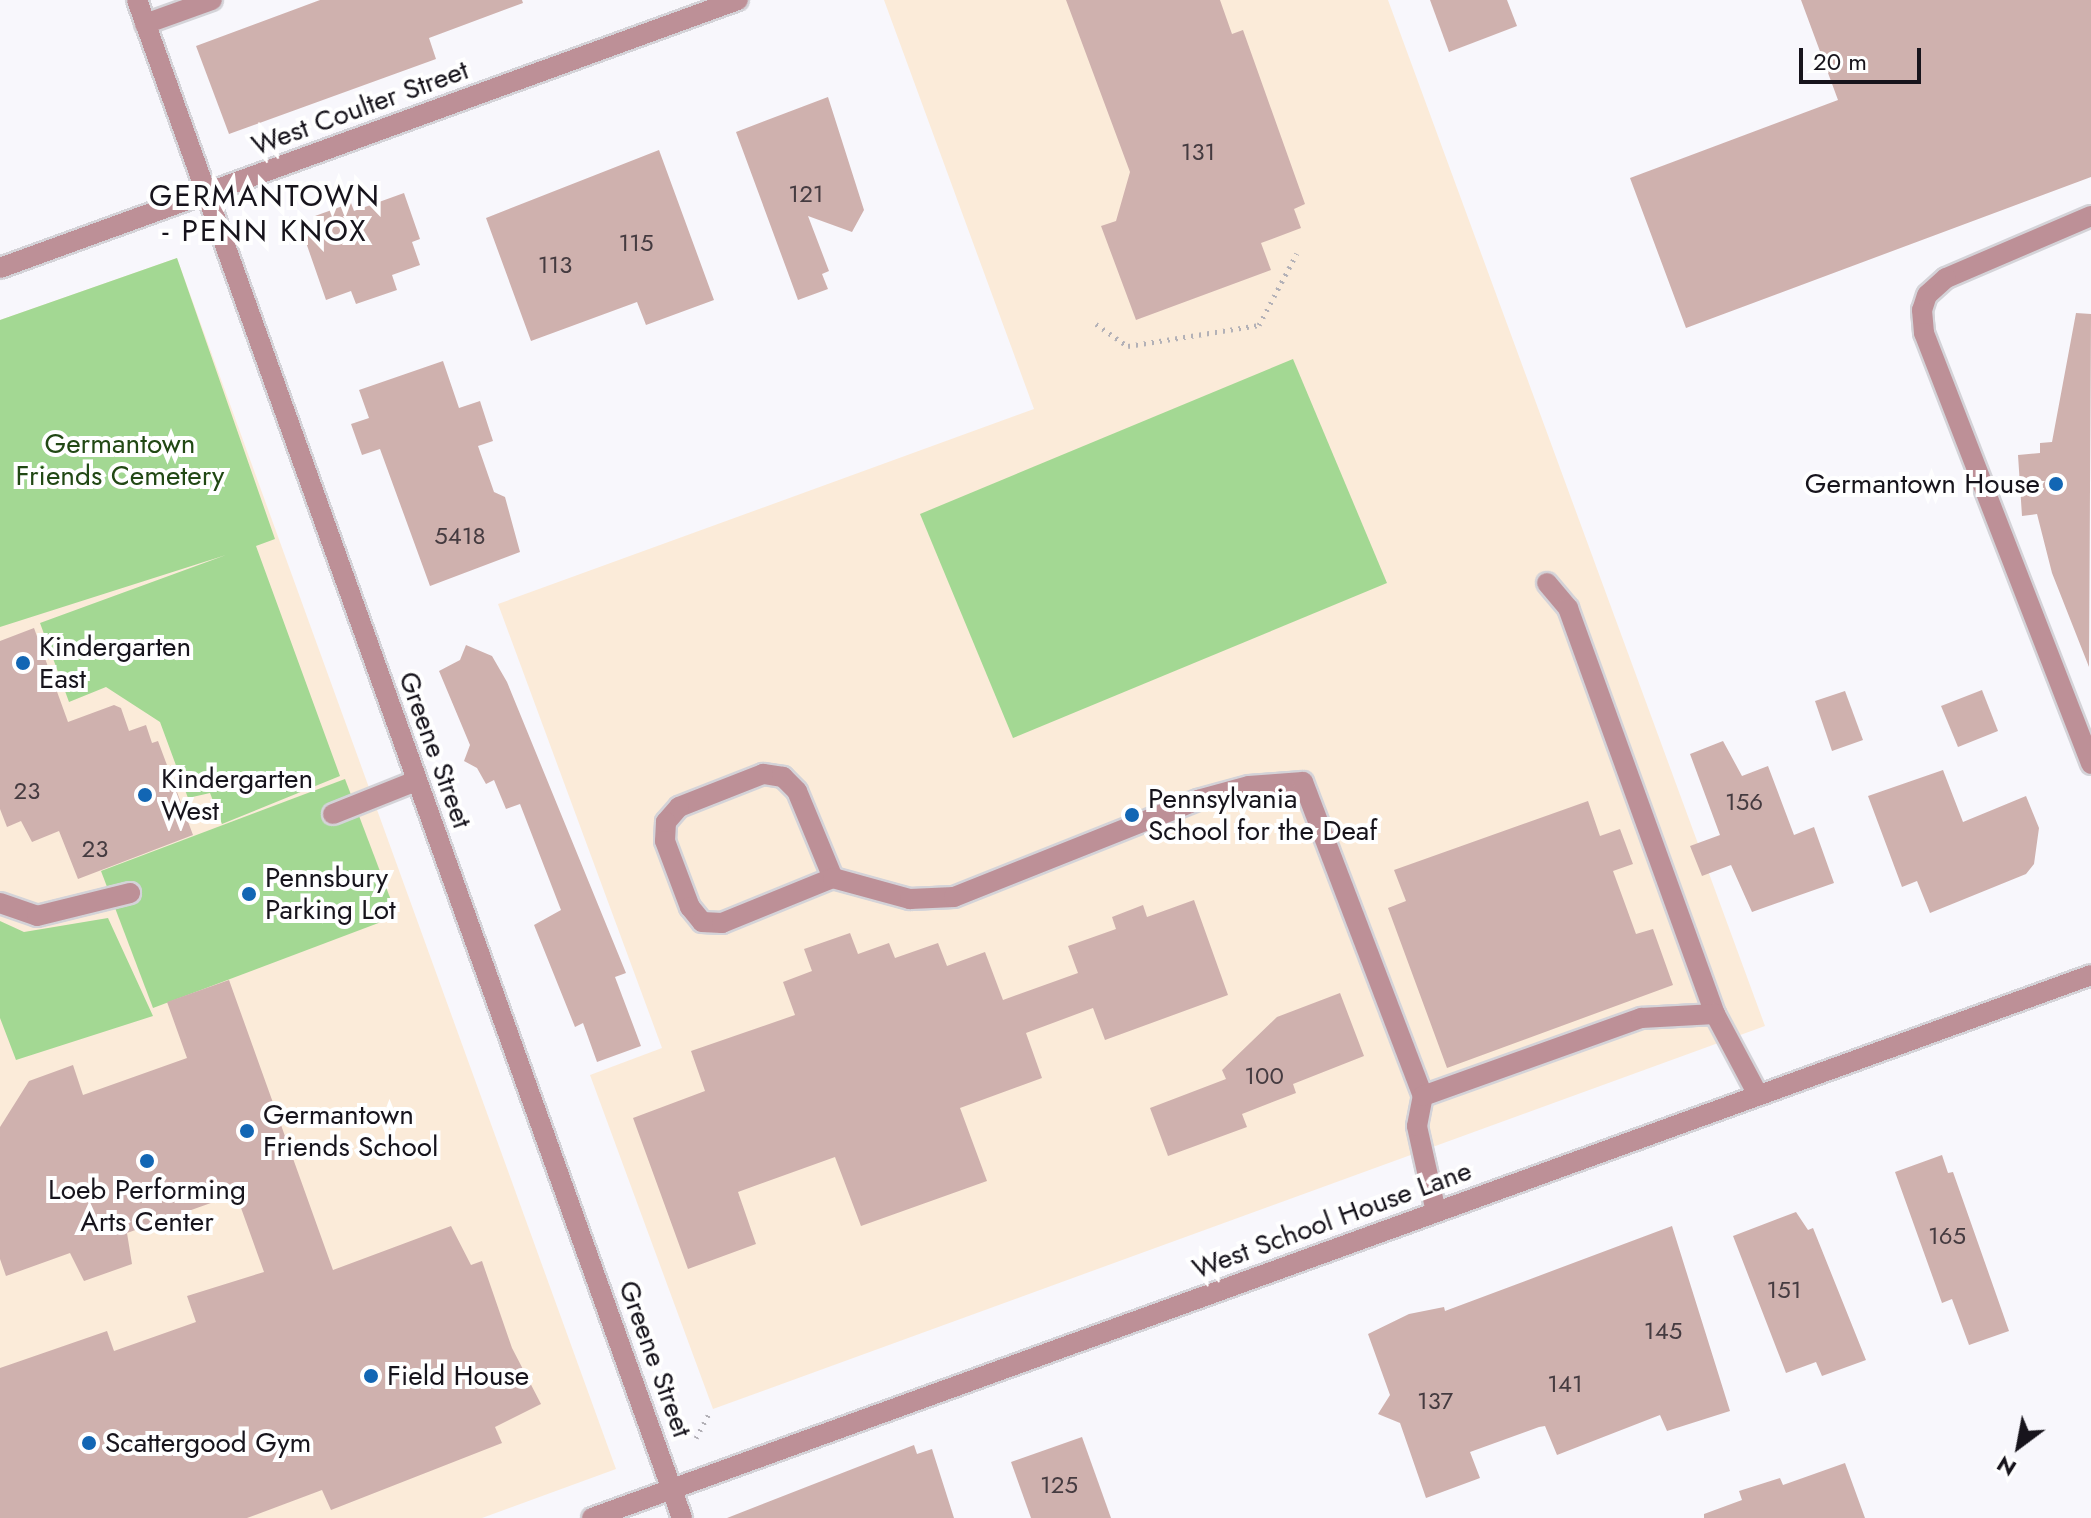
<!DOCTYPE html>
<html>
<head>
<meta charset="utf-8">
<style>
	body { margin:0 }
	#map { position:relative; width:2091px; height:1518px; overflow:hidden; background:#f8f7fc; font-family:Jost,sans-serif }
	div>[style] { position:absolute }
	.education>* { inset:0; background:#fbebd9 }
	.green>* { inset:0; background:#a3d893 }
	.building>* { inset:0; background:#cfb1ae }
	.path>* { height:5px; margin-top:-2.5px; transform-origin:0; background:repeating-linear-gradient(90deg,#b3b1b7 0 2px,transparent 0 8px) }
	.roads { filter:drop-shadow(2px 0 #d4d3d8) drop-shadow(-2px 0 #d4d3d8) drop-shadow(0 2px #d4d3d8) drop-shadow(0 -2px #d4d3d8) }
	.lane>* { height:20px; margin:-10px; padding:0 10px; transform-origin:10px; border-radius:10px; background:#bd9097 }
	.street>* { height:20px; margin:-10px; padding:0 10px; transform-origin:10px; border-radius:10px; background:#bd9097 }
	.dots>* { width:22px; height:22px; translate:-50% -50%; box-sizing:border-box; border:4px solid #fff; border-radius:50% }
	span { translate:-50% -50%; white-space:nowrap; text-align:center; line-height:1.15; -webkit-text-stroke:8px #fff; paint-order:stroke }
	.number-label { font-size:24px; color:#453b40 }
	.number-label span { -webkit-text-stroke-width:0 }
	.street-label { font-size:28px; color:#17141c }
	.park-label { font-size:28px; color:#214814 }
	.poi-label { font-size:28px; color:#17141c }
	.right { translate:-100% -50%; text-align:right }
	.left { translate:0 -50%; text-align:left }
	.neighbourhood-label { font-size:30px; color:#17141c; letter-spacing:2px }
	.north { position:absolute; left:1979px; top:1406px; width:80px; height:80px; -webkit-text-stroke:6px #fff; paint-order:stroke; rotate:212deg; font-size:22px; font-weight:700; line-height:32px; text-align:center; color:#17141c }
	.north::after { content:''; display:block; margin:auto; width:28px; height:36px; background:#17141c; clip-path:polygon(50% 0,100% 100%,50% 72%,0 100%) }
	.scale { position:absolute; left:1799px; top:48px; width:122px; height:36px; box-sizing:border-box; border:4px solid #17141c; border-top:0; padding-left:10px; font-size:24px; line-height:28px; white-space:nowrap; color:#17141c; -webkit-text-stroke:6px #fff; paint-order:stroke }
</style>
</head>
<body>
<div id="map">
	<div class="education">
		<i style="clip-path:polygon(884px 0,1388px 0,1765px 1026px,713px 1409px,590px 1075px,662px 1048px,498px 604px,1034px 409px)"></i>
		<i style="clip-path:polygon(177px 258px,616px 1469px,482px 1518px,0 1518px,0 320px)"></i>
	</div>
	<div class="green">
		<i style="clip-path:polygon(177px 258px,275px 539px,256px 546px,340px 776px,222px 824px,210px 793px,188px 798px,160px 722px,106px 687px,69px 702px,40px 623px,226px 555px,0 627px,0 320px)"></i>
		<i style="clip-path:polygon(1293px 359px,1387px 583px,1013px 738px,920px 514px)"></i>
		<i style="clip-path:polygon(345px 779px,397px 916px,153px 1008px,101px 871px)"></i>
		<i style="clip-path:polygon(108px 918px,153px 1016px,16px 1060px,0 1018px,0 921px,24px 932px)"></i>
	</div>
	<div class="building">
		<i style="clip-path:polygon(320px 0,522px 0,523px 3px,429px 38px,436px 59px,229px 134px,196px 46px)"></i>
		<i style="clip-path:polygon(1066px 0,1220px 0,1232px 34px,1243px 30px,1305px 204px,1294px 209px,1301px 228px,1261px 243px,1271px 270px,1136px 320px,1101px 226px,1116px 221px,1130px 172px)"></i>
		<i style="clip-path:polygon(1430px 0,1507px 0,1517px 26px,1449px 52px)"></i>
		<i style="clip-path:polygon(1801px 0,2091px 0,2091px 177px,1686px 328px,1630px 178px,1838px 100px)"></i>
		<i style="clip-path:polygon(828px 97px,864px 210px,852px 232px,808px 216px,829px 271px,822px 274px,828px 289px,798px 300px,736px 132px)"></i>
		<i style="clip-path:polygon(659px 150px,714px 300px,646px 325px,637px 302px,531px 341px,486px 218px)"></i>
		<i style="clip-path:polygon(404px 193px,420px 239px,412px 242px,420px 265px,392px 275px,397px 290px,356px 304px,351px 291px,326px 300px,302px 231px,318px 225px,315px 216px,351px 203px,354px 211px)"></i>
		<i style="clip-path:polygon(2076px 313px,2091px 314px,2089px 667px,2052px 573px,2037px 514px,2022px 516px,2018px 455px,2040px 453px,2040px 443px,2052px 442px)"></i>
		<i style="clip-path:polygon(443px 361px,459px 408px,480px 401px,493px 441px,478px 446px,494px 492px,505px 497px,520px 552px,430px 586px,380px 449px,362px 455px,351px 424px,369px 418px,359px 390px)"></i>
		<i style="clip-path:polygon(34px 628px,68px 722px,114px 705px,121px 708px,129px 731px,146px 725px,152px 743px,158px 741px,193px 835px,78px 879px,59px 831px,32px 842px,21px 821px,7px 827px,0 809px,0 641px)"></i>
		<i style="clip-path:polygon(466px 645px,492px 656px,507px 682px,626px 973px,615px 977px,641px 1046px,597px 1062px,583px 1023px,575px 1027px,534px 925px,561px 910px,520px 804px,506px 809px,494px 780px,486px 784px,477px 768px,464px 761px,470px 745px,439px 671px,460px 660px)"></i>
		<i style="clip-path:polygon(1982px 690px,1998px 731px,1958px 747px,1941px 706px)"></i>
		<i style="clip-path:polygon(1845px 691px,1863px 740px,1832px 751px,1815px 701px)"></i>
		<i style="clip-path:polygon(1723px 741px,1742px 776px,1768px 766px,1794px 835px,1814px 827px,1834px 883px,1752px 912px,1731px 865px,1702px 876px,1690px 846px,1720px 835px,1690px 754px)"></i>
		<i style="clip-path:polygon(1943px 770px,1963px 822px,2026px 796px,2039px 828px,2034px 864px,2026px 874px,1930px 913px,1917px 881px,1902px 887px,1868px 796px)"></i>
		<i style="clip-path:polygon(1588px 801px,1600px 836px,1620px 829px,1633px 864px,1613px 871px,1636px 934px,1653px 929px,1673px 985px,1447px 1068px,1388px 908px,1406px 901px,1394px 870px)"></i>
		<i style="clip-path:polygon(1194px 900px,1228px 995px,1105px 1040px,1093px 1008px,1026px 1033px,1042px 1078px,960px 1108px,987px 1181px,861px 1226px,835px 1157px,738px 1192px,756px 1244px,688px 1269px,633px 1118px,705px 1091px,691px 1051px,795px 1015px,783px 982px,812px 971px,804px 949px,850px 933px,858px 954px,889px 943px,895px 958px,938px 943px,947px 966px,985px 952px,1003px 1000px,1078px 973px,1068px 946px,1116px 929px,1112px 917px,1143px 905px,1147px 917px)"></i>
		<i style="clip-path:polygon(229px 980px,333px 1270px,451px 1226px,471px 1265px,482px 1261px,512px 1348px,541px 1404px,495px 1427px,502px 1443px,331px 1510px,322px 1490px,247px 1518px,0 1518px,0 1368px,107px 1331px,114px 1351px,196px 1322px,187px 1296px,264px 1272px,236px 1194px,127px 1233px,132px 1264px,84px 1281px,70px 1253px,6px 1276px,0 1259px,0 1127px,29px 1081px,73px 1065px,83px 1095px,187px 1058px,167px 1002px)"></i>
		<i style="clip-path:polygon(1340px 993px,1364px 1056px,1293px 1084px,1296px 1093px,1242px 1114px,1247px 1127px,1168px 1156px,1150px 1108px,1226px 1079px,1222px 1070px,1277px 1017px)"></i>
		<i style="clip-path:polygon(1942px 1155px,1948px 1173px,1953px 1172px,2009px 1331px,1969px 1345px,1952px 1299px,1942px 1303px,1895px 1172px)"></i>
		<i style="clip-path:polygon(1796px 1212px,1808px 1230px,1813px 1228px,1866px 1360px,1822px 1376px,1816px 1362px,1786px 1373px,1733px 1236px)"></i>
		<i style="clip-path:polygon(1672px 1226px,1730px 1411px,1667px 1431px,1660px 1415px,1557px 1455px,1545px 1426px,1539px 1427px,1470px 1452px,1480px 1478px,1426px 1498px,1400px 1423px,1378px 1414px,1390px 1395px,1368px 1334px,1409px 1314px,1444px 1307px,1445px 1311px)"></i>
		<i style="clip-path:polygon(1082px 1437px,1111px 1518px,1031px 1518px,1011px 1462px)"></i>
		<i style="clip-path:polygon(914px 1445px,917px 1454px,932px 1449px,954px 1518px,727px 1518px)"></i>
		<i style="clip-path:polygon(1845px 1463px,1865px 1518px,1704px 1518px,1704px 1514px,1742px 1500px,1739px 1491px,1780px 1478px,1783px 1485px)"></i>
	</div>
	<div class="path">
		<i style="left:1096px;top:324px;width:39px;rotate:35deg"></i>
		<i style="left:1128px;top:346px;width:133px;rotate:-9.1deg"></i>
		<i style="left:1259px;top:325px;width:81px;rotate:-62.2deg"></i>
		<i style="left:696px;top:1438px;width:30px;rotate:-62deg"></i>
	</div>
	<div class="roads">
		<div class="lane">
			<i style="left:145px;top:24px;width:71px;rotate:-19.7deg"></i>
			<i style="left:2091px;top:216px;width:158px;rotate:156.8deg"></i>
			<i style="left:1946px;top:278px;width:25px;rotate:138deg"></i>
			<i style="left:1927px;top:295px;width:16px;rotate:108deg"></i>
			<i style="left:1922px;top:310px;width:23px;rotate:85deg"></i>
			<i style="left:1924px;top:333px;width:462px;rotate:68.8deg"></i>
			<i style="left:1547px;top:583px;width:33px;rotate:50deg"></i>
			<i style="left:1568px;top:608px;width:432px;rotate:70.1deg"></i>
			<i style="left:1715px;top:1014px;width:92px;rotate:62deg"></i>
			<i style="left:333px;top:814px;width:89px;rotate:-21.7deg"></i>
			<i style="left:833px;top:878px;width:94px;rotate:-112.5deg"></i>
			<i style="left:797px;top:791px;width:20px;rotate:-135deg"></i>
			<i style="left:783px;top:777px;width:20px;rotate:-171deg"></i>
			<i style="left:763px;top:774px;width:90px;rotate:158.6deg"></i>
			<i style="left:679px;top:807px;width:20px;rotate:131deg"></i>
			<i style="left:666px;top:822px;width:19px;rotate:93deg"></i>
			<i style="left:665px;top:841px;width:71px;rotate:69.3deg"></i>
			<i style="left:690px;top:907px;width:19px;rotate:51deg"></i>
			<i style="left:702px;top:922px;width:20px;rotate:3deg"></i>
			<i style="left:722px;top:923px;width:120px;rotate:-22.1deg"></i>
			<i style="left:833px;top:878px;width:80px;rotate:15.3deg"></i>
			<i style="left:910px;top:899px;width:44px;rotate:-2.6deg"></i>
			<i style="left:954px;top:897px;width:263px;rotate:-21.7deg"></i>
			<i style="left:1198px;top:800px;width:53px;rotate:-15.4deg"></i>
			<i style="left:1249px;top:786px;width:54px;rotate:-4.2deg"></i>
			<i style="left:1303px;top:782px;width:336px;rotate:69.1deg"></i>
			<i style="left:0;top:903px;width:39px;rotate:19deg"></i>
			<i style="left:37px;top:916px;width:96px;rotate:-13.9deg"></i>
			<i style="left:1436px;top:1212px;width:88px;rotate:-102.5deg"></i>
			<i style="left:1417px;top:1126px;width:31px;rotate:-79deg"></i>
			<i style="left:1423px;top:1096px;width:232px;rotate:-19.7deg"></i>
			<i style="left:1641px;top:1018px;width:74px;rotate:-3.1deg"></i>
		</div>
		<div class="street">
			<i style="left:137px;top:0;width:1613px;rotate:70.25deg"></i>
			<i style="left:0;top:268px;width:785px;rotate:-19.96deg"></i>
			<i style="left:592px;top:1518px;width:1594px;rotate:-19.91deg"></i>
		</div>
	</div>
	<div class="dots">
		<i style="left:2056px;top:484px;background:#1266b4"></i>
		<i style="left:23px;top:663px;background:#1266b4"></i>
		<i style="left:145px;top:795px;background:#1266b4"></i>
		<i style="left:1132px;top:815px;background:#1266b4"></i>
		<i style="left:249px;top:894px;background:#1266b4"></i>
		<i style="left:247px;top:1131px;background:#1266b4"></i>
		<i style="left:147px;top:1161px;background:#1266b4"></i>
		<i style="left:371px;top:1376px;background:#1266b4"></i>
		<i style="left:89px;top:1443px;background:#1266b4"></i>
	</div>
	<div class="number-label">
		<span style="left:1198px;top:152px">131</span>
		<span style="left:806px;top:194px">121</span>
		<span style="left:636px;top:243px">115</span>
		<span style="left:555px;top:265px">113</span>
		<span style="left:460px;top:536px">5418</span>
		<span style="left:27px;top:791px">23</span>
		<span style="left:1744px;top:802px">156</span>
		<span style="left:95px;top:849px">23</span>
		<span style="left:1264px;top:1076px">100</span>
		<span style="left:1947px;top:1236px">165</span>
		<span style="left:1784px;top:1290px">151</span>
		<span style="left:1663px;top:1331px">145</span>
		<span style="left:1565px;top:1384px">141</span>
		<span style="left:1435px;top:1401px">137</span>
		<span style="left:1059px;top:1485px">125</span>
	</div>
	<div class="street-label">
		<span style="left:360px;top:108px;rotate:-20deg">West Coulter Street</span>
		<span style="left:435px;top:750px;rotate:70deg">Greene Street</span>
		<span style="left:1332px;top:1220px;rotate:-20deg">West School House Lane</span>
		<span style="left:655px;top:1359px;rotate:70deg">Greene Street</span>
	</div>
	<div class="park-label">
		<span style="left:120px;top:460px">Germantown<br>Friends Cemetery</span>
	</div>
	<div class="poi-label">
		<span class="right" style="left:2040px;top:484px">Germantown House</span>
		<span class="left" style="left:39px;top:663px">Kindergarten<br>East</span>
		<span class="left" style="left:161px;top:795px">Kindergarten<br>West</span>
		<span class="left" style="left:1148px;top:815px">Pennsylvania<br>School for the Deaf</span>
		<span class="left" style="left:265px;top:894px">Pennsbury<br>Parking Lot</span>
		<span class="left" style="left:263px;top:1131px">Germantown<br>Friends School</span>
		<span style="left:147px;top:1206px">Loeb Performing<br>Arts Center</span>
		<span class="left" style="left:387px;top:1376px">Field House</span>
		<span class="left" style="left:105px;top:1443px">Scattergood Gym</span>
	</div>
	<div class="neighbourhood-label">
		<span style="left:265px;top:213px">GERMANTOWN<br>- PENN KNOX</span>
	</div>
	<div class="north">N</div>
	<div class="scale">20 m</div>
</div>
</body>
</html>
